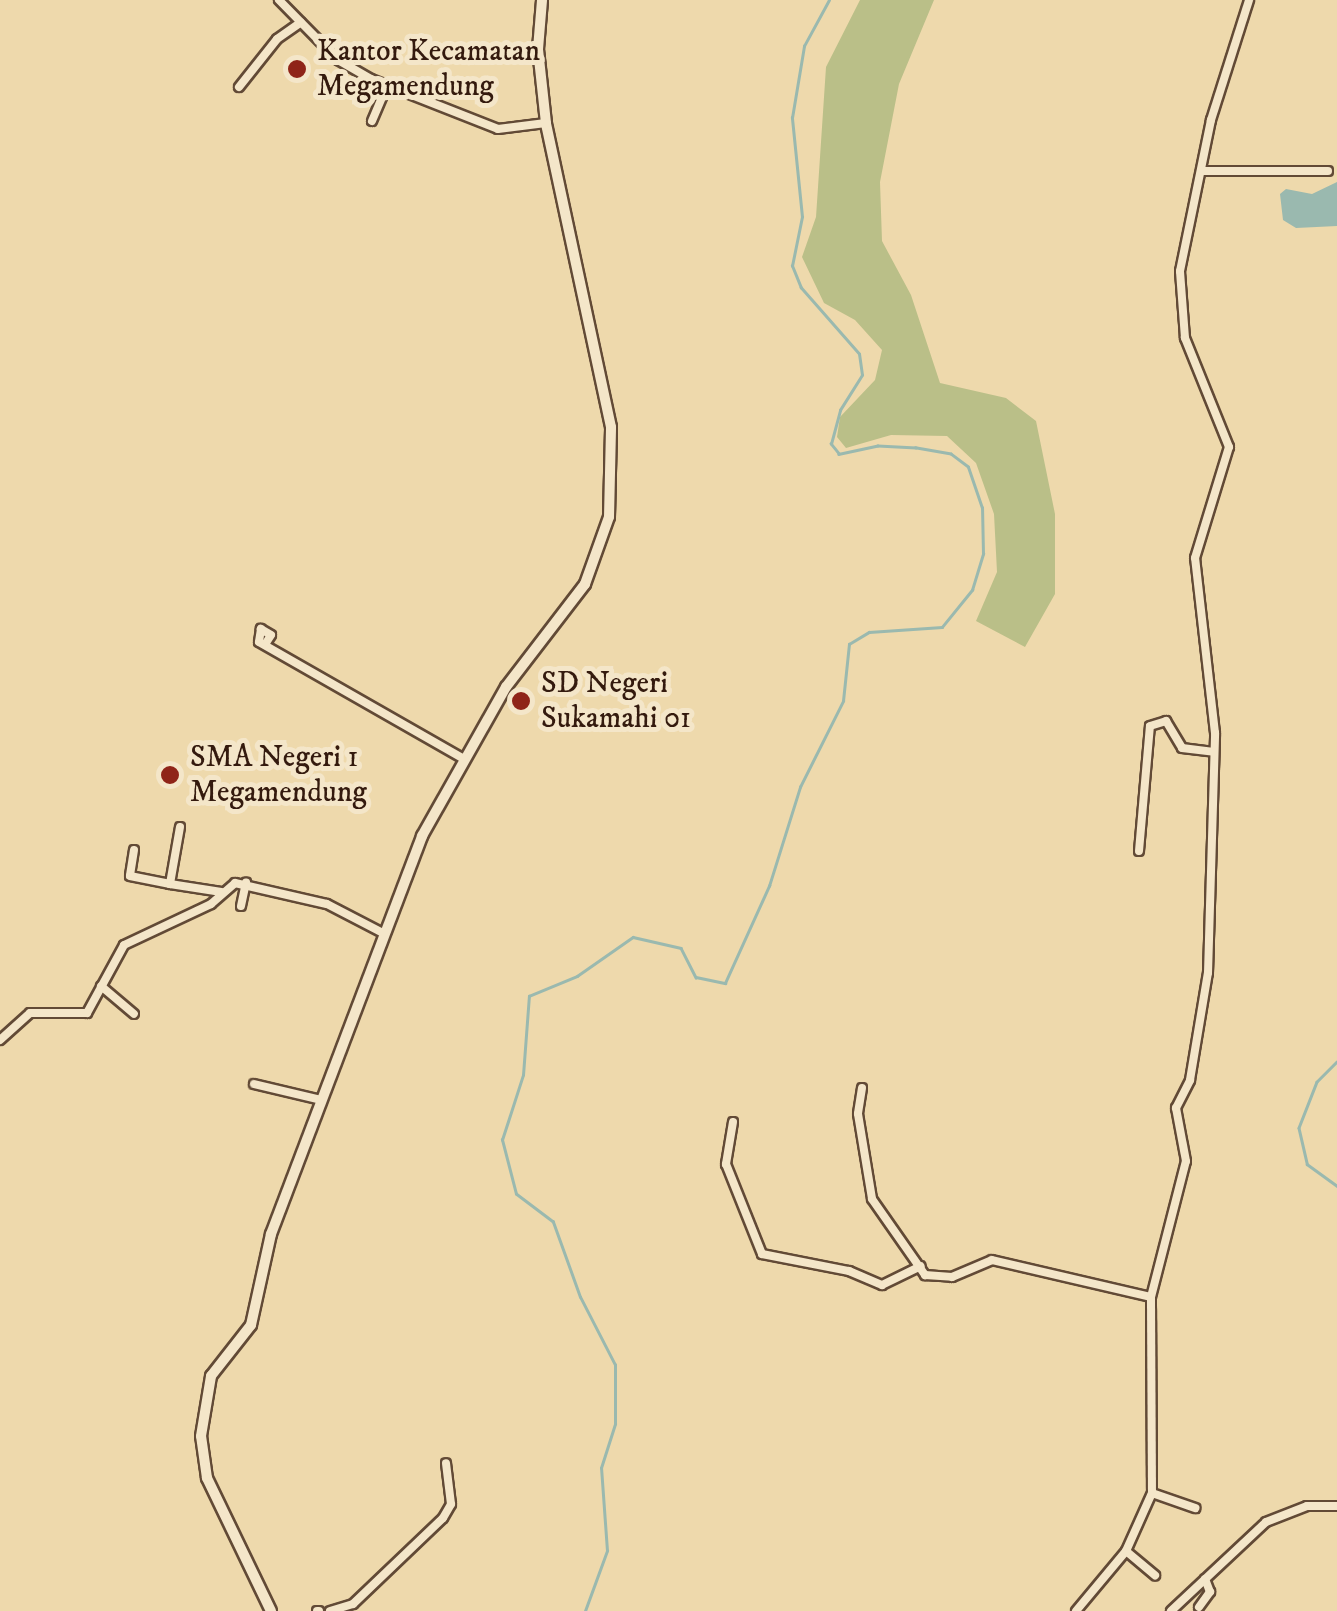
<!DOCTYPE html>
<html>
<head>
<meta charset="utf-8">
<style>
	body { margin:0 }
	#map { position:relative; width:1337px; height:1611px; overflow:hidden; background:#eed9ac; font-family:"IM FELL DW Pica",serif }
	div>[style] { position:absolute }
	.green>* { inset:0; background:#babf88 }
	.water>* { inset:0; background:#9ab9af }
	.stream>* { height:2.5px; margin:-1.25px; padding:0 1.25px; transform-origin:1.25px; border-radius:1.25px; background:#9ab9af }
	.roads { filter:drop-shadow(2px 0 #624a36) drop-shadow(-2px 0 #624a36) drop-shadow(0 2px #624a36) drop-shadow(0 -2px #624a36) }
	.street>* { height:8px; margin:-4px; padding:0 4px; transform-origin:4px; border-radius:4px; background:#f4e6c9 }
	.secondary>* { height:10px; margin:-5px; padding:0 5px; transform-origin:5px; border-radius:5px; background:#f4e6c9 }
	.dots>* { width:28px; height:28px; translate:-50% -50%; box-sizing:border-box; border:5px solid #f4e6c9; border-radius:50% }
	span { translate:-50% -50%; white-space:nowrap; text-align:center; line-height:1.15; -webkit-text-stroke:10px #f4e6c9; paint-order:stroke }
	.poi-label { font-size:30px; color:#341a0e }
	.left { translate:0 -50%; text-align:left }
</style>
</head>
<body>
<div id="map">
	<div class="green">
		<i style="clip-path:polygon(860px 0,934px 0,899px 84px,880px 182px,882px 241px,911px 295px,940px 383px,1006px 398px,1036px 421px,1055px 514px,1055px 594px,1025px 647px,976px 621px,997px 572px,994px 514px,976px 463px,947px 436px,891px 435px,846px 448px,837px 437px,840px 417px,875px 380px,882px 350px,855px 320px,824px 303px,802px 257px,816px 217px,826px 67px)"></i>
	</div>
	<div class="water">
		<i style="clip-path:polygon(1337px 182px,1337px 226px,1296px 228px,1283px 220px,1280px 194px,1286px 189px,1312px 194px)"></i>
	</div>
	<div class="stream">
		<i style="left:1337px;top:1062px;width:28px;rotate:135deg"></i>
		<i style="left:1317px;top:1082px;width:49px;rotate:111.4deg"></i>
		<i style="left:1299px;top:1128px;width:37px;rotate:77deg"></i>
		<i style="left:1307px;top:1164px;width:37px;rotate:36deg"></i>
		<i style="left:585px;top:1611px;width:64px;rotate:-69.9deg"></i>
		<i style="left:607px;top:1551px;width:83px;rotate:-94.1deg"></i>
		<i style="left:601px;top:1468px;width:46px;rotate:-72.3deg"></i>
		<i style="left:615px;top:1424px;width:59px;rotate:-90deg"></i>
		<i style="left:615px;top:1365px;width:76px;rotate:-117.2deg"></i>
		<i style="left:580px;top:1297px;width:80px;rotate:-109.8deg"></i>
		<i style="left:553px;top:1222px;width:46px;rotate:-142.9deg"></i>
		<i style="left:516px;top:1194px;width:56px;rotate:-104.5deg"></i>
		<i style="left:502px;top:1140px;width:68px;rotate:-72.1deg"></i>
		<i style="left:523px;top:1075px;width:79px;rotate:-85.7deg"></i>
		<i style="left:529px;top:996px;width:52px;rotate:-22.6deg"></i>
		<i style="left:577px;top:976px;width:68px;rotate:-34.9deg"></i>
		<i style="left:633px;top:937px;width:49px;rotate:12.9deg"></i>
		<i style="left:681px;top:948px;width:33px;rotate:63deg"></i>
		<i style="left:696px;top:977px;width:30px;rotate:12deg"></i>
		<i style="left:725px;top:983px;width:107px;rotate:-65.6deg"></i>
		<i style="left:769px;top:886px;width:104px;rotate:-72.6deg"></i>
		<i style="left:800px;top:787px;width:96px;rotate:-63.4deg"></i>
		<i style="left:843px;top:701px;width:57px;rotate:-84deg"></i>
		<i style="left:849px;top:644px;width:23px;rotate:-31deg"></i>
		<i style="left:869px;top:632px;width:73px;rotate:-3.9deg"></i>
		<i style="left:942px;top:627px;width:48px;rotate:-51deg"></i>
		<i style="left:972px;top:590px;width:38px;rotate:-73deg"></i>
		<i style="left:983px;top:554px;width:46px;rotate:-91.2deg"></i>
		<i style="left:982px;top:508px;width:43px;rotate:-108.9deg"></i>
		<i style="left:968px;top:467px;width:21px;rotate:-143deg"></i>
		<i style="left:951px;top:454px;width:36px;rotate:-170deg"></i>
		<i style="left:916px;top:448px;width:38px;rotate:-177deg"></i>
		<i style="left:878px;top:446px;width:40px;rotate:168deg"></i>
		<i style="left:839px;top:454px;width:13px;rotate:-129deg"></i>
		<i style="left:831px;top:444px;width:35px;rotate:-75deg"></i>
		<i style="left:840px;top:410px;width:41px;rotate:-57.8deg"></i>
		<i style="left:862px;top:375px;width:21px;rotate:-98deg"></i>
		<i style="left:859px;top:354px;width:88px;rotate:-131.3deg"></i>
		<i style="left:801px;top:288px;width:24px;rotate:-112deg"></i>
		<i style="left:792px;top:266px;width:50px;rotate:-78.5deg"></i>
		<i style="left:802px;top:217px;width:100px;rotate:-95.8deg"></i>
		<i style="left:792px;top:118px;width:73px;rotate:-80.5deg"></i>
		<i style="left:804px;top:46px;width:52px;rotate:-61.5deg"></i>
	</div>
	<div class="roads">
		<div class="street">
			<i style="left:279px;top:0;width:84px;rotate:45.5deg"></i>
			<i style="left:338px;top:60px;width:38px;rotate:30deg"></i>
			<i style="left:371px;top:79px;width:136px;rotate:21.5deg"></i>
			<i style="left:498px;top:129px;width:48px;rotate:-7.1deg"></i>
			<i style="left:239px;top:87px;width:61px;rotate:-51.6deg"></i>
			<i style="left:277px;top:39px;width:29px;rotate:-35deg"></i>
			<i style="left:372px;top:121px;width:39px;rotate:-67deg"></i>
			<i style="left:1201px;top:171px;width:127px"></i>
			<i style="left:266px;top:643px;width:9px;rotate:-58deg"></i>
			<i style="left:271px;top:635px;width:12px;rotate:-149deg"></i>
			<i style="left:261px;top:629px;width:13px;rotate:99deg"></i>
			<i style="left:259px;top:642px;width:234px;rotate:29.7deg"></i>
			<i style="left:180px;top:827px;width:58px;rotate:100deg"></i>
			<i style="left:170px;top:884px;width:52px;rotate:8.9deg"></i>
			<i style="left:134px;top:850px;width:26px;rotate:99deg"></i>
			<i style="left:130px;top:876px;width:41px;rotate:11.3deg"></i>
			<i style="left:1139px;top:851px;width:125px;rotate:-85deg"></i>
			<i style="left:1150px;top:726px;width:17px;rotate:-17deg"></i>
			<i style="left:1166px;top:721px;width:31px;rotate:59deg"></i>
			<i style="left:1182px;top:748px;width:32px;rotate:7deg"></i>
			<i style="left:241px;top:906px;width:24px;rotate:-78deg"></i>
			<i style="left:101px;top:986px;width:43px;rotate:40.3deg"></i>
			<i style="left:0;top:1040px;width:40px;rotate:-42deg"></i>
			<i style="left:30px;top:1013px;width:57px"></i>
			<i style="left:87px;top:1013px;width:77px;rotate:-61.4deg"></i>
			<i style="left:124px;top:945px;width:96px;rotate:-25.2deg"></i>
			<i style="left:211px;top:904px;width:32px;rotate:-41deg"></i>
			<i style="left:235px;top:883px;width:94px;rotate:12.9deg"></i>
			<i style="left:327px;top:904px;width:63px;rotate:27.4deg"></i>
			<i style="left:254px;top:1084px;width:69px;rotate:13.4deg"></i>
			<i style="left:862px;top:1088px;width:26px;rotate:99deg"></i>
			<i style="left:858px;top:1114px;width:86px;rotate:80.6deg"></i>
			<i style="left:872px;top:1199px;width:93px;rotate:55.1deg"></i>
			<i style="left:925px;top:1275px;width:27px;rotate:4deg"></i>
			<i style="left:952px;top:1277px;width:43px;rotate:-23deg"></i>
			<i style="left:992px;top:1260px;width:163px;rotate:13.1deg"></i>
			<i style="left:733px;top:1122px;width:43px;rotate:99.5deg"></i>
			<i style="left:726px;top:1164px;width:97px;rotate:68.2deg"></i>
			<i style="left:762px;top:1254px;width:89px;rotate:11.1deg"></i>
			<i style="left:849px;top:1271px;width:36px;rotate:23deg"></i>
			<i style="left:882px;top:1285px;width:43px;rotate:-26deg"></i>
			<i style="left:1152px;top:1493px;width:46px;rotate:19.2deg"></i>
			<i style="left:1126px;top:1551px;width:38px;rotate:40deg"></i>
			<i style="left:1199px;top:1607px;width:19px;rotate:-54deg"></i>
			<i style="left:1210px;top:1592px;width:14px;rotate:-111deg"></i>
			<i style="left:317px;top:1611px;width:2px"></i>
			<i style="left:330px;top:1611px;width:24px;rotate:-17deg"></i>
			<i style="left:353px;top:1604px;width:124px;rotate:-43.7deg"></i>
			<i style="left:443px;top:1518px;width:16px;rotate:-60deg"></i>
			<i style="left:451px;top:1504px;width:41px;rotate:-97deg"></i>
			<i style="left:1076px;top:1611px;width:78px;rotate:-50.2deg"></i>
			<i style="left:1126px;top:1551px;width:64px;rotate:-65.9deg"></i>
			<i style="left:1152px;top:1493px;width:196px;rotate:-90.3deg"></i>
			<i style="left:1151px;top:1297px;width:140px;rotate:-75.6deg"></i>
			<i style="left:1186px;top:1161px;width:54px;rotate:-100.7deg"></i>
			<i style="left:1176px;top:1108px;width:31px;rotate:-63deg"></i>
			<i style="left:1190px;top:1080px;width:109px;rotate:-80.5deg"></i>
			<i style="left:1208px;top:973px;width:240px;rotate:-88.3deg"></i>
			<i style="left:1215px;top:733px;width:176px;rotate:-96.5deg"></i>
			<i style="left:1195px;top:558px;width:116px;rotate:-73deg"></i>
			<i style="left:1229px;top:447px;width:118px;rotate:-112deg"></i>
			<i style="left:1185px;top:338px;width:67px;rotate:-94.3deg"></i>
			<i style="left:1180px;top:271px;width:154px;rotate:-78.4deg"></i>
			<i style="left:1211px;top:120px;width:126px;rotate:-72.4deg"></i>
			<i style="left:1171px;top:1611px;width:130px;rotate:-43.1deg"></i>
			<i style="left:1266px;top:1522px;width:44px;rotate:-21.3deg"></i>
			<i style="left:1307px;top:1506px;width:30px"></i>
		</div>
		<div class="secondary">
			<i style="left:271px;top:1611px;width:148px;rotate:-115.7deg"></i>
			<i style="left:207px;top:1478px;width:42px;rotate:-98.1deg"></i>
			<i style="left:201px;top:1436px;width:61px;rotate:-80.5deg"></i>
			<i style="left:211px;top:1376px;width:65px;rotate:-51.9deg"></i>
			<i style="left:251px;top:1325px;width:93px;rotate:-77.6deg"></i>
			<i style="left:271px;top:1234px;width:426px;rotate:-69.2deg"></i>
			<i style="left:422px;top:836px;width:171px;rotate:-60.6deg"></i>
			<i style="left:506px;top:687px;width:130px;rotate:-52.5deg"></i>
			<i style="left:585px;top:584px;width:71px;rotate:-70.3deg"></i>
			<i style="left:609px;top:517px;width:90px;rotate:-88.7deg"></i>
			<i style="left:611px;top:427px;width:311px;rotate:-102.1deg"></i>
			<i style="left:546px;top:123px;width:74px;rotate:-96.2deg"></i>
			<i style="left:538px;top:49px;width:49px;rotate:-85.3deg"></i>
		</div>
	</div>
	<div class="dots">
		<i style="left:297px;top:69px;background:#8f2418"></i>
		<i style="left:521px;top:701px;background:#8f2418"></i>
		<i style="left:170px;top:775px;background:#8f2418"></i>
	</div>
	<div class="poi-label">
		<span class="left" style="left:317px;top:69px">Kantor Kecamatan<br>Megamendung</span>
		<span class="left" style="left:541px;top:701px">SD Negeri<br>Sukamahi 01</span>
		<span class="left" style="left:190px;top:775px">SMA Negeri 1<br>Megamendung</span>
	</div>
</div>
</body>
</html>
